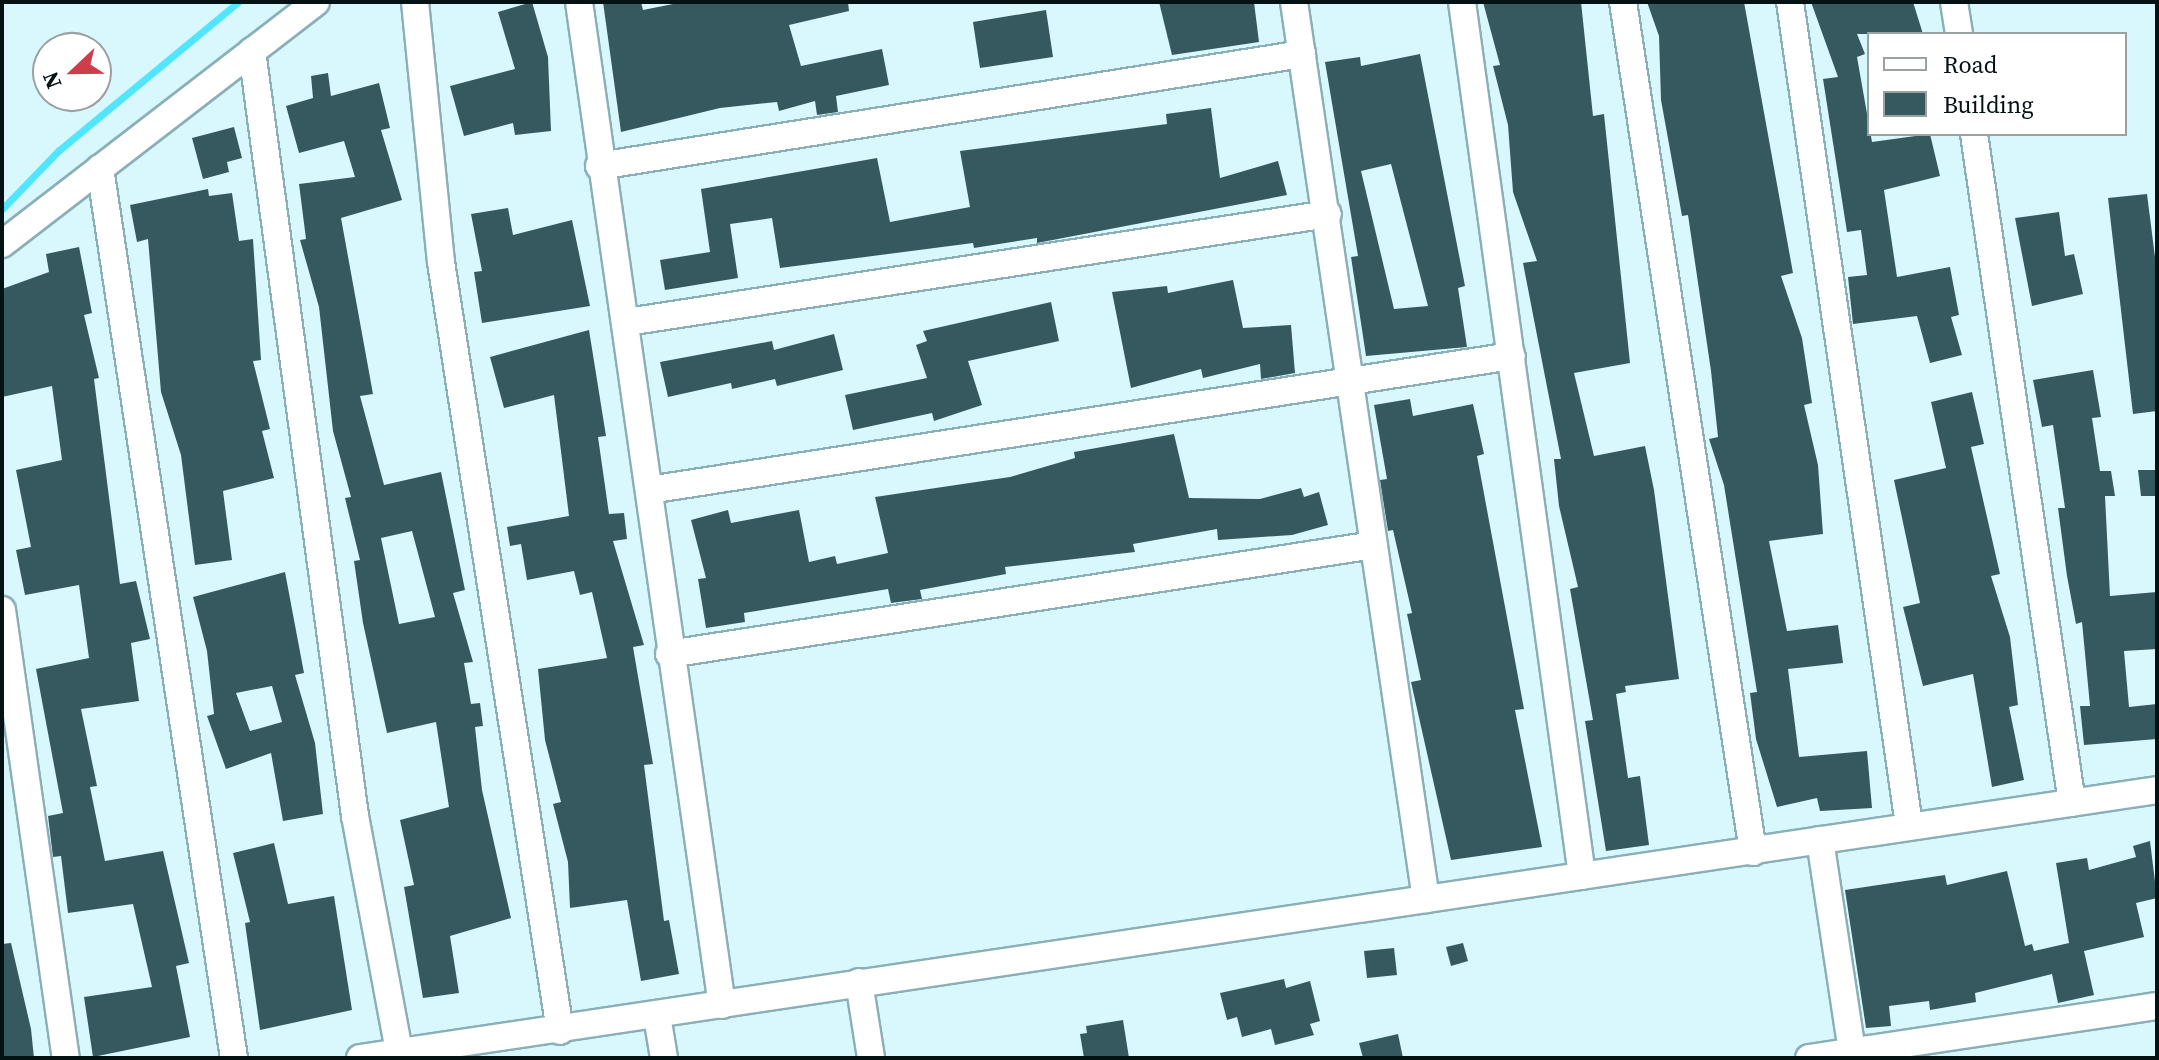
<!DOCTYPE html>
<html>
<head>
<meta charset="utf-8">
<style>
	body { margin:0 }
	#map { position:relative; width:2159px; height:1060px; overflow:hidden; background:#d9f8fe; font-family:"Source Serif 4",serif }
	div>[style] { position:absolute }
	.stream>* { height:7px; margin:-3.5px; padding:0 3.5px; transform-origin:3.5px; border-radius:3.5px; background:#51e6fd }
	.building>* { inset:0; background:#36595f }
	.roads { filter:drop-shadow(2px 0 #8aafb6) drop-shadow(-2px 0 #8aafb6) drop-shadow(0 2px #8aafb6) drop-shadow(0 -2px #8aafb6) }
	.street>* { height:26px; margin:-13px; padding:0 13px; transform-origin:13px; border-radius:13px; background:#fff }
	span { translate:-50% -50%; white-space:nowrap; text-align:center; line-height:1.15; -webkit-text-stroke:8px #fff; paint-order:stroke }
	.frame { position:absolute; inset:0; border:4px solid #041214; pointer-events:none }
	.legend { position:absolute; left:1867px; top:32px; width:260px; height:104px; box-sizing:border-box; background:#fff; border:2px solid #9ba0a1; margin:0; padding:10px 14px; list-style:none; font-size:24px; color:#041214 }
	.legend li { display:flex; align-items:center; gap:16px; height:40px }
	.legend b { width:40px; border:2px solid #9ba0a1 }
	.north { position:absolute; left:32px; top:32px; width:80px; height:80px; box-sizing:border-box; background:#fff; border:2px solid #9ba0a1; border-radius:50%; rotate:248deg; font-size:22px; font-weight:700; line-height:32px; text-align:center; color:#041214 }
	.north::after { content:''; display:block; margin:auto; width:28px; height:36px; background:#cd3d4b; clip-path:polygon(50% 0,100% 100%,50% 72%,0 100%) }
</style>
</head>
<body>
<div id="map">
	<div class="stream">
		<i style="left:2px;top:209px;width:81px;rotate:-46deg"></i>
		<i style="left:58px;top:151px;width:234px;rotate:-39.6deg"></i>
	</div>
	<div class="building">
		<i style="clip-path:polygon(532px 2px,548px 57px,551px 131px,515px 135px,513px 123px,464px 136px,450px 86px,515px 69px,498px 12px)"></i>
		<i style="clip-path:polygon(603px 2px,641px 2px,643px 10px,683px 2px,848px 2px,849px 11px,789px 25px,801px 66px,882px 49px,889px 85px,836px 96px,838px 112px,817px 115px,815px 101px,779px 111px,777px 102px,720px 108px,621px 132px)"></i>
		<i style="clip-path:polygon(1159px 2px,1254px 2px,1259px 42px,1172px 55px)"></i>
		<i style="clip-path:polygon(1483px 2px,1581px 2px,1593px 116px,1604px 114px,1630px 363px,1574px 373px,1594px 456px,1645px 446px,1654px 490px,1679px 679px,1625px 686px,1626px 692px,1616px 694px,1628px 778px,1640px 776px,1649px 845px,1606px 851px,1585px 721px,1593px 720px,1570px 589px,1578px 587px,1559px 506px,1554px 459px,1561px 459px,1523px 263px,1537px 261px,1513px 192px,1508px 125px,1493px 66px,1500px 65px)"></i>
		<i style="clip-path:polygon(1647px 2px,1744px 2px,1793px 273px,1781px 276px,1802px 338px,1812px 403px,1804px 405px,1818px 465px,1823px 534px,1769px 541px,1787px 631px,1838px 625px,1843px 663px,1788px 669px,1799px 757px,1867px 751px,1872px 808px,1820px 811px,1817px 798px,1777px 807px,1756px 739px,1750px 693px,1757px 692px,1724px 485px,1709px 439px,1718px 437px,1711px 371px,1688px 215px,1682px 216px,1661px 100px,1659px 36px)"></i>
		<i style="clip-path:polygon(1811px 2px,1913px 2px,1923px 34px,1857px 34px,1865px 54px,1857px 57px,1872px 142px,1930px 134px,1940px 176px,1884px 190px,1897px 277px,1950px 267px,1959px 315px,1951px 317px,1962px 355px,1930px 363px,1917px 316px,1853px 324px,1848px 277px,1867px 275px,1861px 230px,1847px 232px,1823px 79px,1838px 77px)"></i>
		<i style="clip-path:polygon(1046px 10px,1053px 57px,980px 68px,973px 22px)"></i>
		<i style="clip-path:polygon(evenodd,1420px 54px,1465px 286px,1458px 288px,1467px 347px,1366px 356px,1351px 257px,1358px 256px,1325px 62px,1360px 57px,1361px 66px,1420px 54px,1391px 164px,1428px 306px,1394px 309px,1361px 171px,1391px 164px)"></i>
		<i style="clip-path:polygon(evenodd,328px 73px,331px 96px,379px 83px,390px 128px,381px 130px,402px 200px,341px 218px,373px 394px,360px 396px,384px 485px,441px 472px,465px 590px,453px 593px,473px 662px,464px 663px,471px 704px,480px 703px,483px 726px,475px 727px,482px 790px,511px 918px,450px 936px,459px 993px,423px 998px,404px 887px,414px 885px,400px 820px,449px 807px,436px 722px,387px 733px,363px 623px,354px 561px,360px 560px,345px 498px,351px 497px,333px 431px,319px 307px,300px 240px,306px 239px,299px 184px,355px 177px,344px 141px,299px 153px,286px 106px,313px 98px,311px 76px,328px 73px,412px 531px,435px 617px,399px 624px,381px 538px,412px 531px)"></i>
		<i style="clip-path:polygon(1211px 108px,1220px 178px,1278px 161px,1287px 195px,1037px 243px,1037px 238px,974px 248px,973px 243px,780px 268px,772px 218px,730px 224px,738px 278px,665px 290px,660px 260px,710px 252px,701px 189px,877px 158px,890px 222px,970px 207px,960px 151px,1167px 124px,1166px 114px)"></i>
		<i style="clip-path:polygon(234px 127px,242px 158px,227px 162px,229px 172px,203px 179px,192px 138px)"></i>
		<i style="clip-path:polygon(208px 189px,209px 196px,232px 193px,239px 241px,253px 239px,261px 360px,253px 361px,270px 429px,262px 431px,274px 478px,223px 491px,232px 560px,195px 565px,181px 455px,161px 392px,148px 239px,137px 242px,130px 205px)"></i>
		<i style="clip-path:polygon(2147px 194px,2157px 273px,2157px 411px,2133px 414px,2108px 198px)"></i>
		<i style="clip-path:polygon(508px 208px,513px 235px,572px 220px,590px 306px,482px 323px,474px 272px,482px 271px,471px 214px)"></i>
		<i style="clip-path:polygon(2059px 212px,2065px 256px,2074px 254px,2083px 294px,2032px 306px,2015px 218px)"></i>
		<i style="clip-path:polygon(79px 247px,92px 313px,84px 315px,99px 378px,94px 379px,120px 584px,136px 581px,150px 639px,131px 643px,139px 701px,81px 709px,97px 786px,90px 787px,105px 861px,163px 851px,189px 963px,176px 966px,190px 1037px,93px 1057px,84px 997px,152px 987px,133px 904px,68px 913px,61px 856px,53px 857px,48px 816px,63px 813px,36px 669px,89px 658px,79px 585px,25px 595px,16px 550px,31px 547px,16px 470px,62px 460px,52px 386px,2px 397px,2px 289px,49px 272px,46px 254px)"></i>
		<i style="clip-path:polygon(1233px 280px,1243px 328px,1291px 325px,1295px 373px,1261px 379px,1260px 364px,1203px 378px,1201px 369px,1131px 388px,1112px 292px,1167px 286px,1168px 293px)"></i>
		<i style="clip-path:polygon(1051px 302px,1059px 341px,968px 361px,982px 405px,934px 421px,932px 413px,853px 430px,845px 395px,927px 378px,916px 345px,927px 341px,923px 331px)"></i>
		<i style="clip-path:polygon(589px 330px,606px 436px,598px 437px,609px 514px,624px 513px,627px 539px,613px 541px,644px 645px,633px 647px,653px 764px,644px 765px,664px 921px,669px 920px,679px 974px,641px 981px,627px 900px,570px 908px,568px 862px,553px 804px,561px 802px,545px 740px,538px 669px,607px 658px,592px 592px,580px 595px,574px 571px,527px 580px,521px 544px,510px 546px,507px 527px,569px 516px,554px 395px,504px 408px,490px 357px)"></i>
		<i style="clip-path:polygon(834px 334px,843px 370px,777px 386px,775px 379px,732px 389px,731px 383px,668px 397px,660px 362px,772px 341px,774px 350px)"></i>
		<i style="clip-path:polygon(2093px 370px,2101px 417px,2092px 418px,2100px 471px,2111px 471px,2115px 496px,2105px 496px,2110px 596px,2157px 592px,2157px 649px,2124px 651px,2129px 707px,2157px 704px,2157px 739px,2084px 745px,2080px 706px,2090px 706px,2082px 622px,2076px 624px,2067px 576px,2058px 508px,2065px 508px,2053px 425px,2042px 427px,2033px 380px)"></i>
		<i style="clip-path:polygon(1972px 392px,1984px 444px,1971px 447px,2000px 574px,1991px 576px,2010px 637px,2018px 705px,2009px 707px,2024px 780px,1992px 787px,1973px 674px,1923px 686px,1903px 607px,1920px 603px,1894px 480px,1946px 468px,1931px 402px)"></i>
		<i style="clip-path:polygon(1410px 399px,1413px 416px,1473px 404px,1484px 454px,1477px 456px,1524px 709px,1515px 710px,1542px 847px,1451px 860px,1411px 682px,1421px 680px,1407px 614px,1412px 613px,1393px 530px,1388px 531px,1380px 480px,1387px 479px,1374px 405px)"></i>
		<i style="clip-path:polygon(1174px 434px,1189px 498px,1260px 499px,1301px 488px,1304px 497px,1319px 492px,1328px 525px,1292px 535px,1218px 540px,1217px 529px,1133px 544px,1135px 552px,1005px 567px,1006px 574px,920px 590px,922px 599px,891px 603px,888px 589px,744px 613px,745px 622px,706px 628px,698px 579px,706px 578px,691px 520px,728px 510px,731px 523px,799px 510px,809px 562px,835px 556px,837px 564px,888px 553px,875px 497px,1010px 477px,1075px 458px,1074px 452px)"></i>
		<i style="clip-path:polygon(2138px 470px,2157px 470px,2157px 496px,2141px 496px)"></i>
		<i style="clip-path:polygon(evenodd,285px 572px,304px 673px,295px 675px,315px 743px,323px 814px,283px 821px,271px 753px,226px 769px,207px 716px,214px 714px,207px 651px,193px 597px,285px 572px,272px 686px,282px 722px,250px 731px,236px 693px,272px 686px)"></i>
		<i style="clip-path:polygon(2150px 841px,2157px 898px,2136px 903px,2144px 937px,2084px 951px,2094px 995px,2058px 1003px,2052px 974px,1975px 993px,1976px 1002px,1930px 1010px,1929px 1001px,1889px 1006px,1891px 1026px,1866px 1028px,1845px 890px,1945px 875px,1947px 885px,2007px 871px,2025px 946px,2032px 944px,2034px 951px,2069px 943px,2056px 863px,2087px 858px,2089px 870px,2136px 857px,2133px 846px)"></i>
		<i style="clip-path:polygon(274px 843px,288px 904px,334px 896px,352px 1010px,260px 1030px,245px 923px,250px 922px,233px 853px)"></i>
		<i style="clip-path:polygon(11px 943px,31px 1029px,34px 1058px,2px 1058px,2px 944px)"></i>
		<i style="clip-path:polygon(1463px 943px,1468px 961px,1451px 966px,1446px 947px)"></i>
		<i style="clip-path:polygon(1394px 948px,1397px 975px,1367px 978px,1364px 951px)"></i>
		<i style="clip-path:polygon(1284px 979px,1286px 988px,1310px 981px,1320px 1021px,1310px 1024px,1314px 1035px,1275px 1045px,1271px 1029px,1242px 1037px,1237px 1017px,1227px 1020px,1220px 993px)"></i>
		<i style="clip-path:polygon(1123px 1020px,1129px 1058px,1084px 1058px,1080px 1034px,1087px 1033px,1086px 1026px)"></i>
		<i style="clip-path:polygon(1398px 1034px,1403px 1058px,1363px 1058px,1359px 1043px)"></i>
	</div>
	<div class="roads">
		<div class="street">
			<i style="left:415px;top:2px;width:261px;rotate:84.3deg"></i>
			<i style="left:441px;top:262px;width:778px;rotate:81.2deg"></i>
			<i style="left:579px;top:2px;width:1013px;rotate:81.89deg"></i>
			<i style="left:1294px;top:2px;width:907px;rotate:81.63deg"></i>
			<i style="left:1462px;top:2px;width:882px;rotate:82.18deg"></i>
			<i style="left:1623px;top:2px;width:860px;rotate:81.3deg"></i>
			<i style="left:1790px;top:2px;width:832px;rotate:81.77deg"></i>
			<i style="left:1954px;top:2px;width:32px;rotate:81deg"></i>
			<i style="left:252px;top:51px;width:772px;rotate:82.33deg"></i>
			<i style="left:355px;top:816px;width:240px;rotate:79.4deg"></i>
			<i style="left:1974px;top:134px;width:676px;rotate:81.67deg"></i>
			<i style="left:599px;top:166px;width:712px;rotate:-9.05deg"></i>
			<i style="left:100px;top:168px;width:900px;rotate:81.44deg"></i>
			<i style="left:2px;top:244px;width:396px;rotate:-37.6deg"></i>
			<i style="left:627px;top:322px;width:709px;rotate:-8.76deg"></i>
			<i style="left:649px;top:490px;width:873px;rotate:-8.83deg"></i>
			<i style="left:2px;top:610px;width:453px;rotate:81.9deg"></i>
			<i style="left:669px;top:654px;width:713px;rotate:-8.79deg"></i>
			<i style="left:1820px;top:840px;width:220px;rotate:81.4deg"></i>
			<i style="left:859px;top:982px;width:77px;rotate:81deg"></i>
			<i style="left:657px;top:1016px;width:43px;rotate:80.5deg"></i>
			<i style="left:360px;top:1058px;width:1817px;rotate:-8.48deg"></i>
			<i style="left:1809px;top:1058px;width:352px;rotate:-8.5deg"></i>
		</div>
	</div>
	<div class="frame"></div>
	<ul class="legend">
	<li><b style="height:10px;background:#fff"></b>Road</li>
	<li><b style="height:22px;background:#36595f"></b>Building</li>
	</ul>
	<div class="north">N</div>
</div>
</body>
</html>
